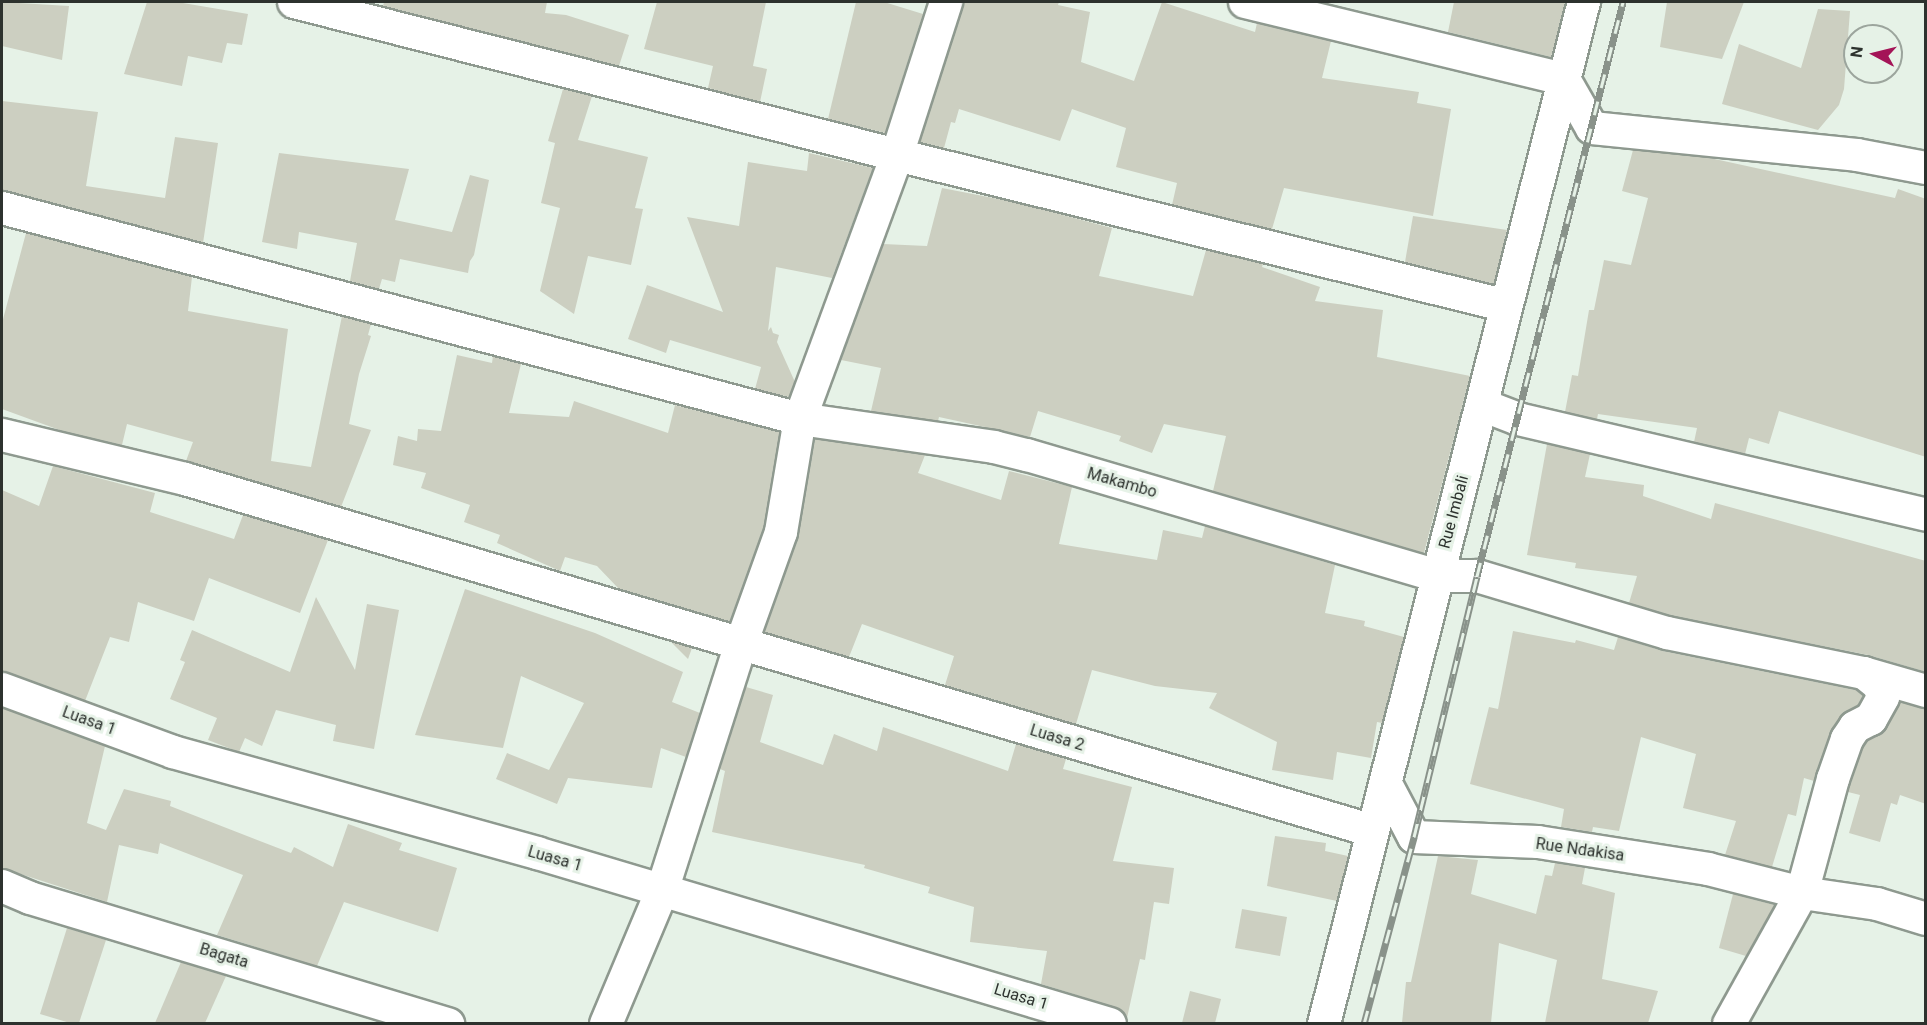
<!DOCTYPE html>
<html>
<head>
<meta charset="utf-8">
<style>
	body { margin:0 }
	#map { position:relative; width:1927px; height:1025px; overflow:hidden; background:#e6f2e7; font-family:Roboto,sans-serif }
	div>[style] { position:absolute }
	.building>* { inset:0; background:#cccfc1 }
	.roads { filter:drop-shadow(2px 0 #8e998f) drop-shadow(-2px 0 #8e998f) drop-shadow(0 2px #8e998f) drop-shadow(0 -2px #8e998f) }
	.minor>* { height:32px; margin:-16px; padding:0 16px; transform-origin:16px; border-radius:16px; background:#fff }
	.rail>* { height:7px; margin-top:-3.5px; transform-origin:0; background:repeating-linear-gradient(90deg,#e6f2e7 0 14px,#89928a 0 28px); box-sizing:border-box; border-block:2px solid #89928a }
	span { translate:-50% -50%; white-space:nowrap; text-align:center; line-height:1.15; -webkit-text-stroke:6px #e6f2e7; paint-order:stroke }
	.street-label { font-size:16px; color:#2d322e }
	.frame { position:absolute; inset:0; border:3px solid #2d322e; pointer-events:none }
	.north { position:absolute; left:1843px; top:24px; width:60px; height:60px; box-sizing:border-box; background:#e6f2e7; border:2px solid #9ca59d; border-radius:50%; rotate:277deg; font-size:16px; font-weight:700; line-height:24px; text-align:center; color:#2d322e }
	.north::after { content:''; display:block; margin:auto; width:21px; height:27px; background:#a41457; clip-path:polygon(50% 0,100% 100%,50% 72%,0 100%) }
</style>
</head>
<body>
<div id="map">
	<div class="building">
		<i style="clip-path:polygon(2px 2px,69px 6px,62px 60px,2px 46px)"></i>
		<i style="clip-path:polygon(147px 2px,177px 2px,248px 14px,242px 45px,227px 43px,222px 63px,188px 56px,182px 86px,124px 74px)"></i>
		<i style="clip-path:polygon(384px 2px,547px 2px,545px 13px,566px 15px,629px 35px,619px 66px,383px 6px)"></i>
		<i style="clip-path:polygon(657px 2px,766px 2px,753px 66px,767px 69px,760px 102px,708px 88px,713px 66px,644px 49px)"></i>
		<i style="clip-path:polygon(856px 2px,884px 2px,923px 14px,885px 133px,828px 119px)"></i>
		<i style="clip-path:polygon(964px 2px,1059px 2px,1058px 5px,1090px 12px,1081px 62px,1134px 81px,1162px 2px,1255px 32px,1257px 23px,1331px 41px,1322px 78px,1419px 92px,1417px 103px,1451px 109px,1433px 216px,1284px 188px,1272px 229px,1172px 205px,1177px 183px,1116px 167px,1126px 128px,1072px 109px,1060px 141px,959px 109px,955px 123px,951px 122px,944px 148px,920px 142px)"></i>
		<i style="clip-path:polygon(1454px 2px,1566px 2px,1551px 57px,1448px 32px)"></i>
		<i style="clip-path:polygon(1667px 2px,1744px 2px,1722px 59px,1660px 47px)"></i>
		<i style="clip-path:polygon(1818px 9px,1850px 11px,1844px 89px,1839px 105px,1818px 130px,1722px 104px,1739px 44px,1801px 68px)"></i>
		<i style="clip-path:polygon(563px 89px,592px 96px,578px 140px,648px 157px,635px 208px,643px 209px,631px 265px,588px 256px,574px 314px,540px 291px,560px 208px,541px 203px,555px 143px,548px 141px)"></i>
		<i style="clip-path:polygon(2px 101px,98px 112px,86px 186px,165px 198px,175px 137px,218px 143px,203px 243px,2px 191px)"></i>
		<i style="clip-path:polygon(1633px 150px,1710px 158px,1895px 198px,1898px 189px,1926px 199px,1926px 457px,1779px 411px,1769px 444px,1749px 438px,1745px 454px,1694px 442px,1697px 428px,1598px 414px,1597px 419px,1565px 412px,1572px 375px,1578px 376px,1589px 310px,1594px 310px,1604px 260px,1631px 265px,1648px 198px,1622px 191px)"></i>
		<i style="clip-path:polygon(279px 153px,409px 169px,395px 220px,452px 232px,470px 175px,489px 180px,474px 255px,470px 261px,468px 273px,400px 259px,395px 282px,382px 279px,379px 289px,350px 281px,357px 243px,299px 232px,297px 249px,262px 242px)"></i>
		<i style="clip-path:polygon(809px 153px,873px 168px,832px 278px,776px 267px,768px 331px,771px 327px,773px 333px,779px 335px,777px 342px,795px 382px,789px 397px,755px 389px,761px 367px,670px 340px,666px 353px,628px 339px,647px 285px,723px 312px,687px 217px,739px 226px,748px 162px,807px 171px)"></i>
		<i style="clip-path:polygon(942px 188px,1014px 202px,1112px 228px,1099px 276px,1193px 296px,1206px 250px,1263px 264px,1262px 267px,1320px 287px,1315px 301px,1383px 310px,1377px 357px,1470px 376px,1424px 553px,1213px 491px,1226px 436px,1164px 424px,1152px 453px,1119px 441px,1121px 436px,1038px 411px,1030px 437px,939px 417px,938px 421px,871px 411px,881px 368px,841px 360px,883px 244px,927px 246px)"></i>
		<i style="clip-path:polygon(1413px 216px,1507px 230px,1494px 284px,1405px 262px)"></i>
		<i style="clip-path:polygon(26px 233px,192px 277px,188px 311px,288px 329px,271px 461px,311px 467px,342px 316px,371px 324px,368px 335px,371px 336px,359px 374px,349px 424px,371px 430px,341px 507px,186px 461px,193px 442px,127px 424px,122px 445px,65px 432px,2px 409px,2px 323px)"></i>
		<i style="clip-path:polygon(457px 355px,492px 363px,493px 356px,521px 364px,509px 413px,569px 417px,574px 401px,668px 433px,675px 405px,780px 432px,764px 527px,730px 622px,619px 589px,597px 566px,565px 557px,560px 571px,497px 543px,500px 535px,464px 522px,470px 505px,421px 488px,426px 473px,393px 465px,398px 436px,417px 441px,418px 429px,441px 431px)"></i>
		<i style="clip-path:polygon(815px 439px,925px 455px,918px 473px,1001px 500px,1009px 471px,1072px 487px,1059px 544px,1157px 560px,1163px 530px,1202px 538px,1205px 526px,1335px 565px,1325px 613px,1365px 621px,1364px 626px,1404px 637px,1382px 723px,1377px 722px,1371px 758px,1337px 752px,1333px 780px,1272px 770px,1277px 742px,1209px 708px,1217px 693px,1155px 686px,1092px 670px,1076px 724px,945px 685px,954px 656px,862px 624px,849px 657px,764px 632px,798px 538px)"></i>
		<i style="clip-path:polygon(1547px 444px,1590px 454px,1585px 477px,1644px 485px,1643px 496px,1711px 519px,1715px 503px,1926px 561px,1926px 672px,1868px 655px,1671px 616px,1629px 603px,1637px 576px,1575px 568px,1576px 563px,1527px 555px)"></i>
		<i style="clip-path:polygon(53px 466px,155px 493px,150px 512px,234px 539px,243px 515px,328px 540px,300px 613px,209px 578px,194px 621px,138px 602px,129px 642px,110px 637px,85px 701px,2px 671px,2px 490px,39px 506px)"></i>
		<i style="clip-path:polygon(465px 589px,595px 633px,683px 672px,672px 702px,700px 713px,686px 757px,661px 748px,652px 788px,568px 778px,557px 804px,496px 779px,507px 753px,549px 770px,584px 703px,521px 676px,503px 748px,415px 735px)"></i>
		<i style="clip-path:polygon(316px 597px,355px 670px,367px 604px,399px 610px,374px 749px,333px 741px,336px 725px,276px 710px,262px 746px,245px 738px,239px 752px,208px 740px,217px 718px,170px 699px,185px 662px,180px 660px,192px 630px,290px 672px)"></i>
		<i style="clip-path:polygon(1513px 631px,1575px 643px,1576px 640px,1614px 650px,1618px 637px,1663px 651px,1856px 690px,1863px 696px,1858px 705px,1840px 717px,1832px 729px,1814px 781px,1804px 778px,1796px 816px,1788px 814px,1772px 867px,1725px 855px,1736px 821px,1683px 808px,1696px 754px,1641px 737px,1619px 831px,1593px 827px,1592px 832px,1561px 827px,1564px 809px,1470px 784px,1489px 707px,1498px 709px)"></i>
		<i style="clip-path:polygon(671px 642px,692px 648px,688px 659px)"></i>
		<i style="clip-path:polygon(746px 687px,773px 695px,760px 742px,823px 765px,834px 734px,877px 751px,883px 727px,1008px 771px,1016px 744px,1066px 759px,1063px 769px,1132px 787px,1113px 861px,1174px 868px,1169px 904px,1154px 902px,1145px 960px,1140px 959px,1127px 1018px,1123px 1011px,1115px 1007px,1041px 984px,1047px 951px,970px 942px,974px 907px,928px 893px,930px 887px,864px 868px,865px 865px,712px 832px,725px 771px,720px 769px)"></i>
		<i style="clip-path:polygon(1900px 702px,1926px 708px,1926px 804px,1900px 795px,1897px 805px,1891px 803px,1880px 842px,1849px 833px,1860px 795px,1848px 792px,1863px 747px,1867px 741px,1886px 728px)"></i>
		<i style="clip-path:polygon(2px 708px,105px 746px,87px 823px,106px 830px,124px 789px,171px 801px,170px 806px,291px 853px,294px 847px,333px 867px,348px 824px,402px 843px,399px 850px,457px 868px,438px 932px,344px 902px,317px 966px,217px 935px,243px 875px,160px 843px,158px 854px,119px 845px,107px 902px,2px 868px)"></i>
		<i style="clip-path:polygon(1275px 836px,1326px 843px,1325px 851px,1348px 856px,1337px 901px,1267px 886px)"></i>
		<i style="clip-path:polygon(1438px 856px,1478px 860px,1471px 894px,1536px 914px,1545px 875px,1552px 876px,1555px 863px,1585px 868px,1582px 884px,1615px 893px,1602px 979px,1658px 991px,1648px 1023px,1545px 1023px,1557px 960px,1499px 943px,1491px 1023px,1402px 1023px,1406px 982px,1411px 982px)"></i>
		<i style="clip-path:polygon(1733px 894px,1775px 905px,1746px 956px,1719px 948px)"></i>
		<i style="clip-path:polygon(1242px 909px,1287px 917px,1280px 956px,1235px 948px)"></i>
		<i style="clip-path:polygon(67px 928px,106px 940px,79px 1023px,70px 1023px,40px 1014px)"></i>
		<i style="clip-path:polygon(181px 962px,226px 976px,205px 1023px,155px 1023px)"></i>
		<i style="clip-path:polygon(1190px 991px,1221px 999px,1215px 1023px,1182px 1023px)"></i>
	</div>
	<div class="roads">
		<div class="minor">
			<i style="left:294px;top:2px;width:622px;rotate:14.24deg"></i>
			<i style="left:897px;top:155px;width:628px;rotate:13.9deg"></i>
			<i style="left:1245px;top:2px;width:328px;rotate:13.6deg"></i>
			<i style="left:1564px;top:79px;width:56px;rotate:60.3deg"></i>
			<i style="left:1592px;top:128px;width:266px;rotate:5.8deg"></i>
			<i style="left:1857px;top:155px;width:70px;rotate:10.7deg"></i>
			<i style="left:2px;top:208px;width:825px;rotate:14.81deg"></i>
			<i style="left:800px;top:419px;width:196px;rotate:8.2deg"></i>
			<i style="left:994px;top:447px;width:34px;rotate:14deg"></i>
			<i style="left:1027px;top:455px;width:427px;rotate:16.4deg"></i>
			<i style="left:1437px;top:576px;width:40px"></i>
			<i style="left:1477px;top:576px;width:198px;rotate:16.7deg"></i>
			<i style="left:1667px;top:633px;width:201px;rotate:11.5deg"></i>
			<i style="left:1864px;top:673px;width:65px;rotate:16.2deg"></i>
			<i style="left:1482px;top:405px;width:39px;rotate:21deg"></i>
			<i style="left:1518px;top:419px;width:419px;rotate:13.2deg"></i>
			<i style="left:2px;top:435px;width:188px;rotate:13.5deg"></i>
			<i style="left:185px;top:479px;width:1239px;rotate:16.5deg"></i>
			<i style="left:2px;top:689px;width:182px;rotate:20.2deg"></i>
			<i style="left:173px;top:752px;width:378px;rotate:15.5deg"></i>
			<i style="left:537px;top:853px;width:598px;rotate:16.62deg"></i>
			<i style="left:1386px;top:784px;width:60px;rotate:62.2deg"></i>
			<i style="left:1414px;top:837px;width:124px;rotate:2.3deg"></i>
			<i style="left:1538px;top:842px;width:172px;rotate:9deg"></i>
			<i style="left:1708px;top:869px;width:97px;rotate:14.3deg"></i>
			<i style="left:1802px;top:893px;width:76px;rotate:8.3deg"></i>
			<i style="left:1877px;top:904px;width:51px;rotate:17deg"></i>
			<i style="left:2px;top:886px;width:30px;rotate:23deg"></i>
			<i style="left:30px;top:898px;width:437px;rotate:16.8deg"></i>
			<i style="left:606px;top:1024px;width:144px;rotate:-67.2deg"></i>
			<i style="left:662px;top:891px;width:259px;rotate:-72.3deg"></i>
			<i style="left:741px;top:644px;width:119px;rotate:-70.3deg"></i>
			<i style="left:781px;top:532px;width:115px;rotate:-80.5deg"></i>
			<i style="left:800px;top:419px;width:281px;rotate:-69.8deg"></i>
			<i style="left:897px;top:155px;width:161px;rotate:-72.2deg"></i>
			<i style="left:1324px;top:1024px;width:1055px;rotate:-75.73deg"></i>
			<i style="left:1729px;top:1024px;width:150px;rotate:-60.9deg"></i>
			<i style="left:1802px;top:893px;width:118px;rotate:-74.8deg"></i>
			<i style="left:1833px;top:779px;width:42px;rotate:-70.7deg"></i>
			<i style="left:1847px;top:739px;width:14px;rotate:-56deg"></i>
			<i style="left:1855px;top:727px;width:18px;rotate:-27deg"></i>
			<i style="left:1871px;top:719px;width:25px;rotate:-61deg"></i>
			<i style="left:1883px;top:697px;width:13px;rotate:-108deg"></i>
			<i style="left:1879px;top:685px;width:19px;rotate:-141deg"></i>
		</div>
	</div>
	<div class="rail">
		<i style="left:1364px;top:1024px;width:194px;rotate:-75deg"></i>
		<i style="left:1414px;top:837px;width:268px;rotate:-76.4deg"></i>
		<i style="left:1477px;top:576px;width:592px;rotate:-75.73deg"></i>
	</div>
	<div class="street-label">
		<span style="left:1122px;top:483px;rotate:16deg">Makambo</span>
		<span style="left:1454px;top:512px;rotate:-75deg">Rue Imbali</span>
		<span style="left:89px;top:721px;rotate:20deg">Luasa 1</span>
		<span style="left:1057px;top:738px;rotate:17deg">Luasa 2</span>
		<span style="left:1580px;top:850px;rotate:8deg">Rue Ndakisa</span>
		<span style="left:555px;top:859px;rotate:16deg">Luasa 1</span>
		<span style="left:224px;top:956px;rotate:17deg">Bagata</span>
		<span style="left:1021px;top:997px;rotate:17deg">Luasa 1</span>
	</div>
	<div class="frame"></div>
	<div class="north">N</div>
</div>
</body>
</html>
